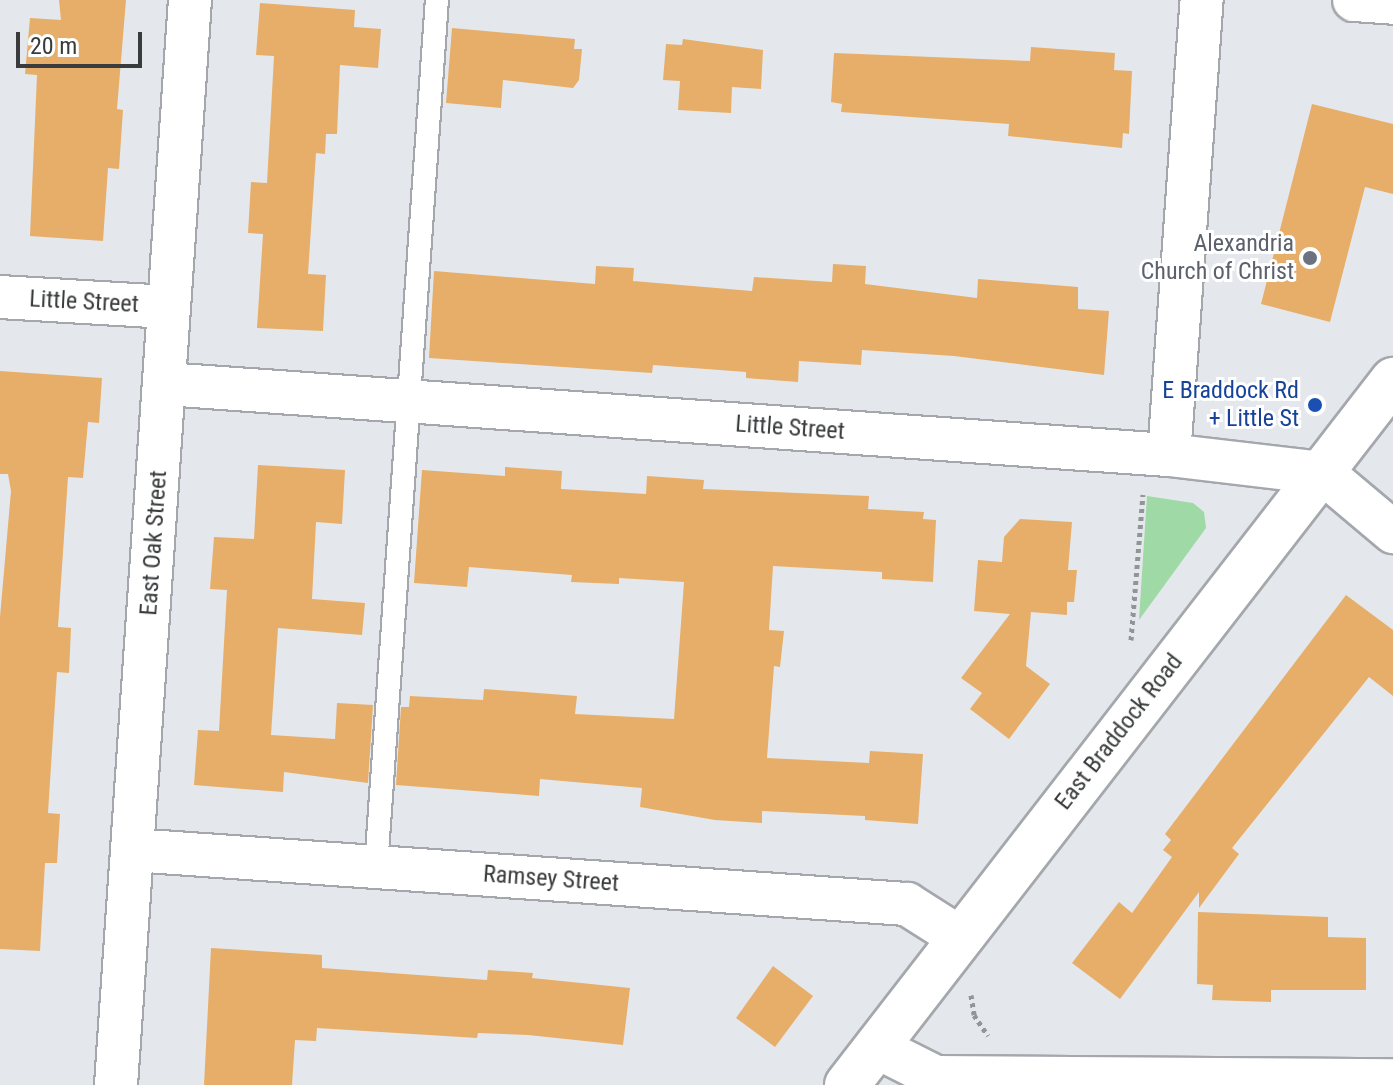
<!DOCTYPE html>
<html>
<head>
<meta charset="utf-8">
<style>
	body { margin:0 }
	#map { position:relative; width:1393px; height:1085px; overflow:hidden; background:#e4e8ec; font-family:"Roboto Condensed",sans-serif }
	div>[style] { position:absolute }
	.green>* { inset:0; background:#9fd9a5 }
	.building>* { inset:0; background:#e6ae69 }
	.path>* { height:5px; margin-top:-2.5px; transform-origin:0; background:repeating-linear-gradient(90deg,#929597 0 4px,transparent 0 8px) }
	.roads { filter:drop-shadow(2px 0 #a4a8ac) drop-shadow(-2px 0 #a4a8ac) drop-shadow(0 2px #a4a8ac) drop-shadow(0 -2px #a4a8ac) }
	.lane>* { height:22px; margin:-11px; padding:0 11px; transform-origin:11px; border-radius:11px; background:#fff }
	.street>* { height:42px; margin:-21px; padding:0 21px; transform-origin:21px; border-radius:21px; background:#fff }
	.secondary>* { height:44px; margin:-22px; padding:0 22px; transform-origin:22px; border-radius:22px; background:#fff }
	.dots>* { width:22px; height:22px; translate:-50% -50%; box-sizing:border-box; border:4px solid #fff; border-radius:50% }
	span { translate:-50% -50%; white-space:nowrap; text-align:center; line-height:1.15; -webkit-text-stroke:6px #fff; paint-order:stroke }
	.worship-label { font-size:24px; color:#5b616d }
	.right { translate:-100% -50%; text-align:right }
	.street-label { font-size:24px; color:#393b3c }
	.transit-label { font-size:24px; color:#164399 }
	.scale { position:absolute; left:16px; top:32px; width:126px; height:36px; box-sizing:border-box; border:4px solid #393b3c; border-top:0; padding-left:10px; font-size:24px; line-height:28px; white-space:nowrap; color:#393b3c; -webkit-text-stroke:6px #fff; paint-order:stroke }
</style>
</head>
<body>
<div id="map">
	<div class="green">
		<i style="clip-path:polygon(1147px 496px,1193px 503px,1204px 512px,1206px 528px,1139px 620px)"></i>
	</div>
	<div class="building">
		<i style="clip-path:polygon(59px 0,126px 0,117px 109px,123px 110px,119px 169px,108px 168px,103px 241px,30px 236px,37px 75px,25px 74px,30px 18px,61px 20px)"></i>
		<i style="clip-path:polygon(260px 3px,355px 10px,354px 27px,381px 29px,378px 68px,340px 65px,337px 134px,326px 134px,325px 154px,316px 153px,308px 274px,326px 275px,323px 331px,257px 328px,263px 234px,248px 233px,251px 182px,267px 183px,274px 56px,256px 55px)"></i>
		<i style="clip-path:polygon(452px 28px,575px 39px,574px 49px,582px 49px,579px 80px,573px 88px,503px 80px,501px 108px,446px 103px)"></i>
		<i style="clip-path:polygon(683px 39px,763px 50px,761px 89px,732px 87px,731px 113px,678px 110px,680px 81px,663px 80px,666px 44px,682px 45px)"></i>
		<i style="clip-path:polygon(1031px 47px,1115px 53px,1114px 70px,1132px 71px,1129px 134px,1123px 133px,1122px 148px,1008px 136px,1009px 124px,841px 112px,842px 104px,831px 102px,834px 53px,1030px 61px)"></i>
		<i style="clip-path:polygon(1312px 104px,1393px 124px,1393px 194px,1365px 187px,1330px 322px,1261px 304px)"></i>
		<i style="clip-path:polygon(833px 264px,866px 266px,865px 284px,977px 298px,978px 279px,1078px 287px,1078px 309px,1109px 311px,1104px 375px,954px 356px,862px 350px,861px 365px,799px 361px,798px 382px,746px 378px,746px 372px,653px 365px,652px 373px,429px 358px,434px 271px,595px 284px,596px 266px,634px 268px,633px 281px,752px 291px,754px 277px,832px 282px)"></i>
		<i style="clip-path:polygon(0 371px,102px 378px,99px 423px,88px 422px,83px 478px,68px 477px,58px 627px,71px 628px,69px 673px,57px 672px,48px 813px,60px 814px,57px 863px,45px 863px,40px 951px,0 949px,0 617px,11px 491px,8px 474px,0 474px)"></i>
		<i style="clip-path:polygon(258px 465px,345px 470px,342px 524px,316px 522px,312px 599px,365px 603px,362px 635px,278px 628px,271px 735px,335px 739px,337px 703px,373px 705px,368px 783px,284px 772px,283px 792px,194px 785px,198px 730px,219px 731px,227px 590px,210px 589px,214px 537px,254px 539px)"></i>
		<i style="clip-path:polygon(505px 467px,562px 471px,561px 489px,646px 494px,647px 476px,704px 480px,703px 489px,869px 496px,868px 509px,924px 512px,923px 519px,936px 520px,933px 582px,882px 579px,882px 572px,773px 566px,769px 630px,784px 631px,780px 667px,774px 666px,767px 758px,869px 763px,870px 751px,923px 754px,918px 824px,865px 820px,865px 816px,762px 811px,762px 823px,715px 820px,640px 807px,642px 788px,540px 779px,539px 796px,396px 785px,401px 707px,409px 707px,410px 696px,483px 700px,484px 689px,577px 696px,575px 714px,674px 719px,684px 582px,619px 578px,619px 584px,571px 582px,572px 575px,469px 567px,467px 587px,414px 583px,422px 470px,505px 476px)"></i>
		<i style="clip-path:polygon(1020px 519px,1072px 522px,1068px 570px,1077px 570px,1074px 602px,1067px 602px,1067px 615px,1031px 612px,1026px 666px,1050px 684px,1009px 739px,970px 709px,982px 693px,961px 678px,1010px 614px,974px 611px,978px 560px,1002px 562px,1004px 537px)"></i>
		<i style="clip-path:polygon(1346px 595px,1393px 630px,1393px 696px,1369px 677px,1232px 848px,1239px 854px,1199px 908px,1199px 892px,1120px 999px,1072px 963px,1119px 902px,1132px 913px,1172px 857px,1163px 850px,1171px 840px,1165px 834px)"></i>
		<i style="clip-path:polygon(1198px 912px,1328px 917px,1328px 937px,1366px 938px,1366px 990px,1271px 990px,1271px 1002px,1212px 1000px,1213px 985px,1197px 984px)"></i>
		<i style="clip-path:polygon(211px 948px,322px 955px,322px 968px,487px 980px,488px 970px,533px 973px,532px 978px,630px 988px,623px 1045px,528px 1035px,478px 1033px,477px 1038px,317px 1028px,316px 1041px,295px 1040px,292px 1085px,204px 1085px)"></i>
		<i style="clip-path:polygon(773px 966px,813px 996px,775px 1047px,736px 1018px)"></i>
	</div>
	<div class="path">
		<i style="left:1131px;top:640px;width:146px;rotate:-85.3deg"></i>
		<i style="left:971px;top:995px;width:20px;rotate:81deg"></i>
		<i style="left:974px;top:1015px;width:25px;rotate:56deg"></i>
	</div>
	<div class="roads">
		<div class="lane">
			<i style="left:376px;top:867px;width:869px;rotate:-85.98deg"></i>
		</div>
		<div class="street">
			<i style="left:1354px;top:0;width:39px;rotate:4deg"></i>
			<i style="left:0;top:297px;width:168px;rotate:3.4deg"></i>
			<i style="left:165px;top:384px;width:1007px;rotate:4.05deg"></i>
			<i style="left:1169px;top:455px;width:155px;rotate:6.7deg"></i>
			<i style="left:1323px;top:473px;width:92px;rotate:40.1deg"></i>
			<i style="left:1169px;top:455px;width:456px;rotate:-85.9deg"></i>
			<i style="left:132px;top:850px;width:777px;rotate:3.99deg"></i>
			<i style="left:907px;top:904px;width:62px;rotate:32.4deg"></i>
			<i style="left:876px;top:1047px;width:67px;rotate:26.6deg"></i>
			<i style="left:936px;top:1077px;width:457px;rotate:0.4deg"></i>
			<i style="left:116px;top:1085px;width:1088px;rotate:-86.1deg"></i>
		</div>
		<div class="secondary">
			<i style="left:847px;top:1085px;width:892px;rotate:-52.24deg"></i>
		</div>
	</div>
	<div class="dots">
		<i style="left:1310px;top:258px;background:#6b7280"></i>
		<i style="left:1315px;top:405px;background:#1a4fb4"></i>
	</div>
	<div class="worship-label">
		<span class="right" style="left:1294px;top:258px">Alexandria<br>Church of Christ</span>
	</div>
	<div class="street-label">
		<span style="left:84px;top:302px;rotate:3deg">Little Street</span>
		<span style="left:790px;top:428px;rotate:4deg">Little Street</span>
		<span style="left:154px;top:543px;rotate:-86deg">East Oak Street</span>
		<span style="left:1119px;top:732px;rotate:-52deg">East Braddock Road</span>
		<span style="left:551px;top:879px;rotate:4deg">Ramsey Street</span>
	</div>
	<div class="transit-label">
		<span class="right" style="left:1299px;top:405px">E Braddock Rd<br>+ Little St</span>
	</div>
	<div class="scale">20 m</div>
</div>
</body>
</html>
